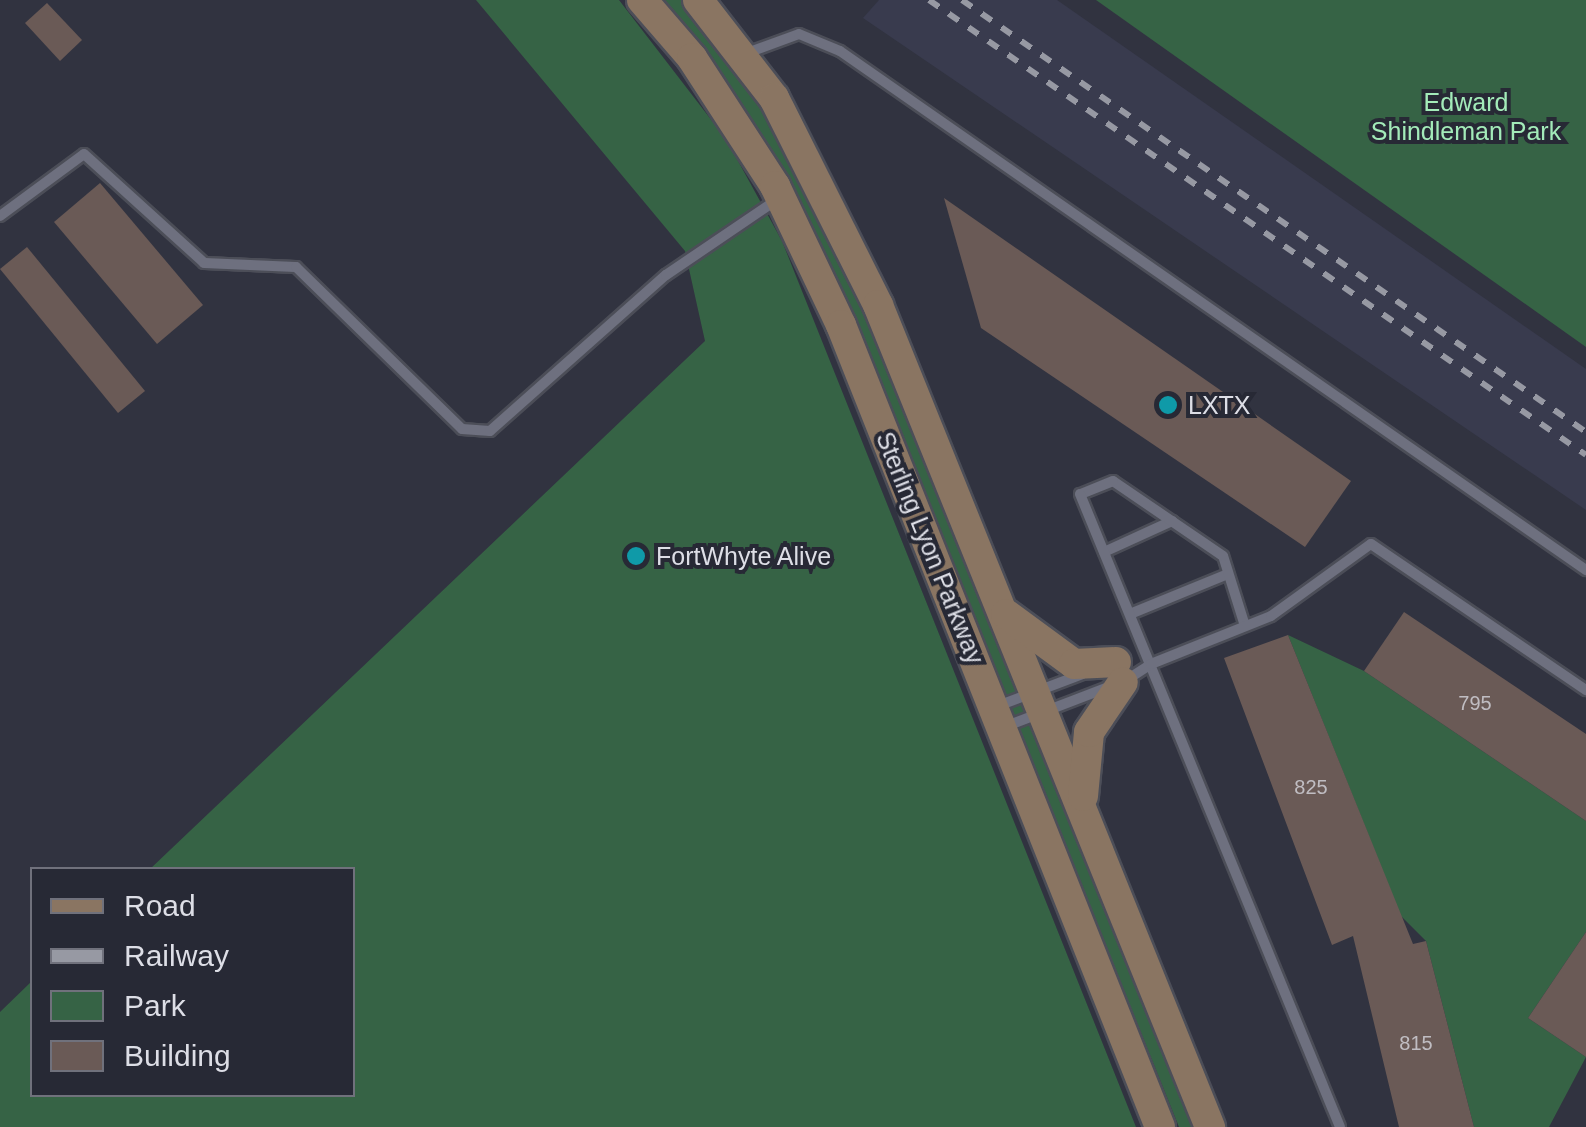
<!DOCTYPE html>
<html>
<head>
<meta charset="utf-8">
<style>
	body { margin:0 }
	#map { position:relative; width:1586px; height:1127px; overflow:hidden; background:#313340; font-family:Arial,sans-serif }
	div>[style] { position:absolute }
	.built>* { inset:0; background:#393b4e }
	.green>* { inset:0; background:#366345 }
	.building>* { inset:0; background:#6a5a56 }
	.roads { filter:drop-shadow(2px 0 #4c4e58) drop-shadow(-2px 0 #4c4e58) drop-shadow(0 2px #4c4e58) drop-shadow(0 -2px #4c4e58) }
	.lane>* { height:10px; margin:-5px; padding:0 5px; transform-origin:5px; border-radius:5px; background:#6e707f }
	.secondary>* { height:30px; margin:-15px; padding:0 15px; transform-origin:15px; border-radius:15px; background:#8a7562 }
	.rail>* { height:6px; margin-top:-3px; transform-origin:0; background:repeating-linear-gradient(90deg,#9799a3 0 12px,transparent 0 24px) }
	.dots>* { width:28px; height:28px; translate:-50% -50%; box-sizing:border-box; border:5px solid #272935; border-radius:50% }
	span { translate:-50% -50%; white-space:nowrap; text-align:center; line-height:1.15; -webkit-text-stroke:8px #272935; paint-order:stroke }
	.number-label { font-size:20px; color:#c0bdc2 }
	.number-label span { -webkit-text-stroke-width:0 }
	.park-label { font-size:25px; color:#a3ebb9 }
	.poi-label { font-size:25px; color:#dddee6 }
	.left { translate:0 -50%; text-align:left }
	.street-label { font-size:25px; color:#dddee6 }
	.legend { position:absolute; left:30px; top:867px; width:325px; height:230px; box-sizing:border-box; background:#272935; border:2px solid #70717c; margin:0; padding:12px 18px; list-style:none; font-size:30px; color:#dddee6 }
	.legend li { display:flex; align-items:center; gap:20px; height:50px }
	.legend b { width:50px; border:2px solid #70717c }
</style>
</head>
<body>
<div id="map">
	<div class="built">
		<i style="clip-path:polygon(879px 0,1057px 0,1586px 369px,1586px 510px,863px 18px)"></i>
	</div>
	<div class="green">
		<i style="clip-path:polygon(476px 0,619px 0,726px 139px,782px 241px,1136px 1127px,0 1127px,0 1012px,32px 981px,32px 1094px,352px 1094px,352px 870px,150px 869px,705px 341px,685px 251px)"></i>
		<i style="clip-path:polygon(663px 0,682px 0,740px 74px,798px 165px,842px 256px,1196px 1127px,1179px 1127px,843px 294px,755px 128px)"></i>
		<i style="clip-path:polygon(1096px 0,1586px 0,1586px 347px)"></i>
		<i style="clip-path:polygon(1288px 635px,1364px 671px,1586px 821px,1586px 932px,1528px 1018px,1586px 1057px,1549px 1127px,1474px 1127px,1426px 941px,1401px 916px)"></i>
	</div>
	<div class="building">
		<i style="clip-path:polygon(47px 3px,82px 40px,60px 61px,25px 23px)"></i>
		<i style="clip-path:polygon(100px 183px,203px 305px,157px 344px,54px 222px)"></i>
		<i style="clip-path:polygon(944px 198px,1351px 481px,1305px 547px,981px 328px)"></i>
		<i style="clip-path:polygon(27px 247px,145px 391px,118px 413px,0 269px)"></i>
		<i style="clip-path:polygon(1404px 612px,1586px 734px,1586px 821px,1364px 671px)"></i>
		<i style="clip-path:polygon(1288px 635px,1413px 944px,1426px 941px,1474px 1127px,1399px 1127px,1353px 936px,1332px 945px,1224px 658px)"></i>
		<i style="clip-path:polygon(1586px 932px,1586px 1057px,1528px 1018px)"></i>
	</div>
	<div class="roads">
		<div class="lane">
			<i style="left:747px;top:53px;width:55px;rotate:-20.1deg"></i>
			<i style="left:799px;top:34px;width:44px;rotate:22.5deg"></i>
			<i style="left:840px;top:51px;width:909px;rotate:34.83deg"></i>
			<i style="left:0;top:216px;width:104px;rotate:-36.4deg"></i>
			<i style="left:84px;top:154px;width:162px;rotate:42.2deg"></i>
			<i style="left:204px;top:263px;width:92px;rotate:2.5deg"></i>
			<i style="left:296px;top:267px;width:232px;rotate:44.3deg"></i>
			<i style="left:462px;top:429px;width:28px;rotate:4deg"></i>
			<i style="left:490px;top:431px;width:235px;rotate:-41.6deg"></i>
			<i style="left:666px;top:275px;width:132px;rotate:-34.2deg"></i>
			<i style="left:1104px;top:552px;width:75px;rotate:-24.5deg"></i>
			<i style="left:1130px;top:614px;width:106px;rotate:-22.2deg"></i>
			<i style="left:1245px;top:626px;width:73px;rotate:-107.4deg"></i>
			<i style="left:1223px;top:556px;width:133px;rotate:-145.7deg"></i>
			<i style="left:1113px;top:481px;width:35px;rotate:158deg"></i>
			<i style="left:1080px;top:494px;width:684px;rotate:67.67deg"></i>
			<i style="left:1125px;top:681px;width:31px;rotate:-33deg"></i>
			<i style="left:1151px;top:664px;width:129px;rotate:-21.8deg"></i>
			<i style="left:1271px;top:616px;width:123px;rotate:-35.8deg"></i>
			<i style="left:1371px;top:544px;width:260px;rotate:34.2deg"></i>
			<i style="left:995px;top:707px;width:94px;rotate:-20.6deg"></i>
			<i style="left:1004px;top:727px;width:112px;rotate:-20.9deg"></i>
		</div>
		<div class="secondary">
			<i style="left:642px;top:0;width:77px;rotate:49.2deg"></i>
			<i style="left:692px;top:58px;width:153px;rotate:57deg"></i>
			<i style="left:775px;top:186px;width:154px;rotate:64.6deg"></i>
			<i style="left:841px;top:325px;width:863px;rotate:68.31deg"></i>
			<i style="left:698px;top:0;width:124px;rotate:52.2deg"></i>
			<i style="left:774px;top:98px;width:232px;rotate:63.3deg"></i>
			<i style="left:878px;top:305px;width:887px;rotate:68.01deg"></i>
			<i style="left:1006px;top:614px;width:84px;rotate:36.3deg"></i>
			<i style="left:1074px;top:664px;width:42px;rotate:-2.7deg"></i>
			<i style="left:1083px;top:796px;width:64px;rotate:-84.6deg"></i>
			<i style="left:1089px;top:732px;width:60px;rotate:-55.8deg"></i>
		</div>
	</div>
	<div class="rail">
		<i style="left:929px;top:0;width:799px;rotate:34.7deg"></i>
		<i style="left:962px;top:0;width:759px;rotate:34.7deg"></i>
	</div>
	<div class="dots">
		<i style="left:1168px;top:405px;background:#0f9aa8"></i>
		<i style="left:636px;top:556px;background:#0f9aa8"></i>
	</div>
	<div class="number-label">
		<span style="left:1475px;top:703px">795</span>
		<span style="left:1311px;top:787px">825</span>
		<span style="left:1416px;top:1043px">815</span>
	</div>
	<div class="park-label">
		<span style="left:1466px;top:117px">Edward<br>Shindleman Park</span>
	</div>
	<div class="poi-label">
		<span class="left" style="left:1188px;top:405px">LXTX</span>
		<span class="left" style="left:656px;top:556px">FortWhyte Alive</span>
	</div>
	<div class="street-label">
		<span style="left:930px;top:548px;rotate:68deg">Sterling Lyon Parkway</span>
	</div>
	<ul class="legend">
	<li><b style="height:12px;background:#8a7562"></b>Road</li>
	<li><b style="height:12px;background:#9799a3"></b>Railway</li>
	<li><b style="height:28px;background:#366345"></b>Park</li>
	<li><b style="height:28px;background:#6a5a56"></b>Building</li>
	</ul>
</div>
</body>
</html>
